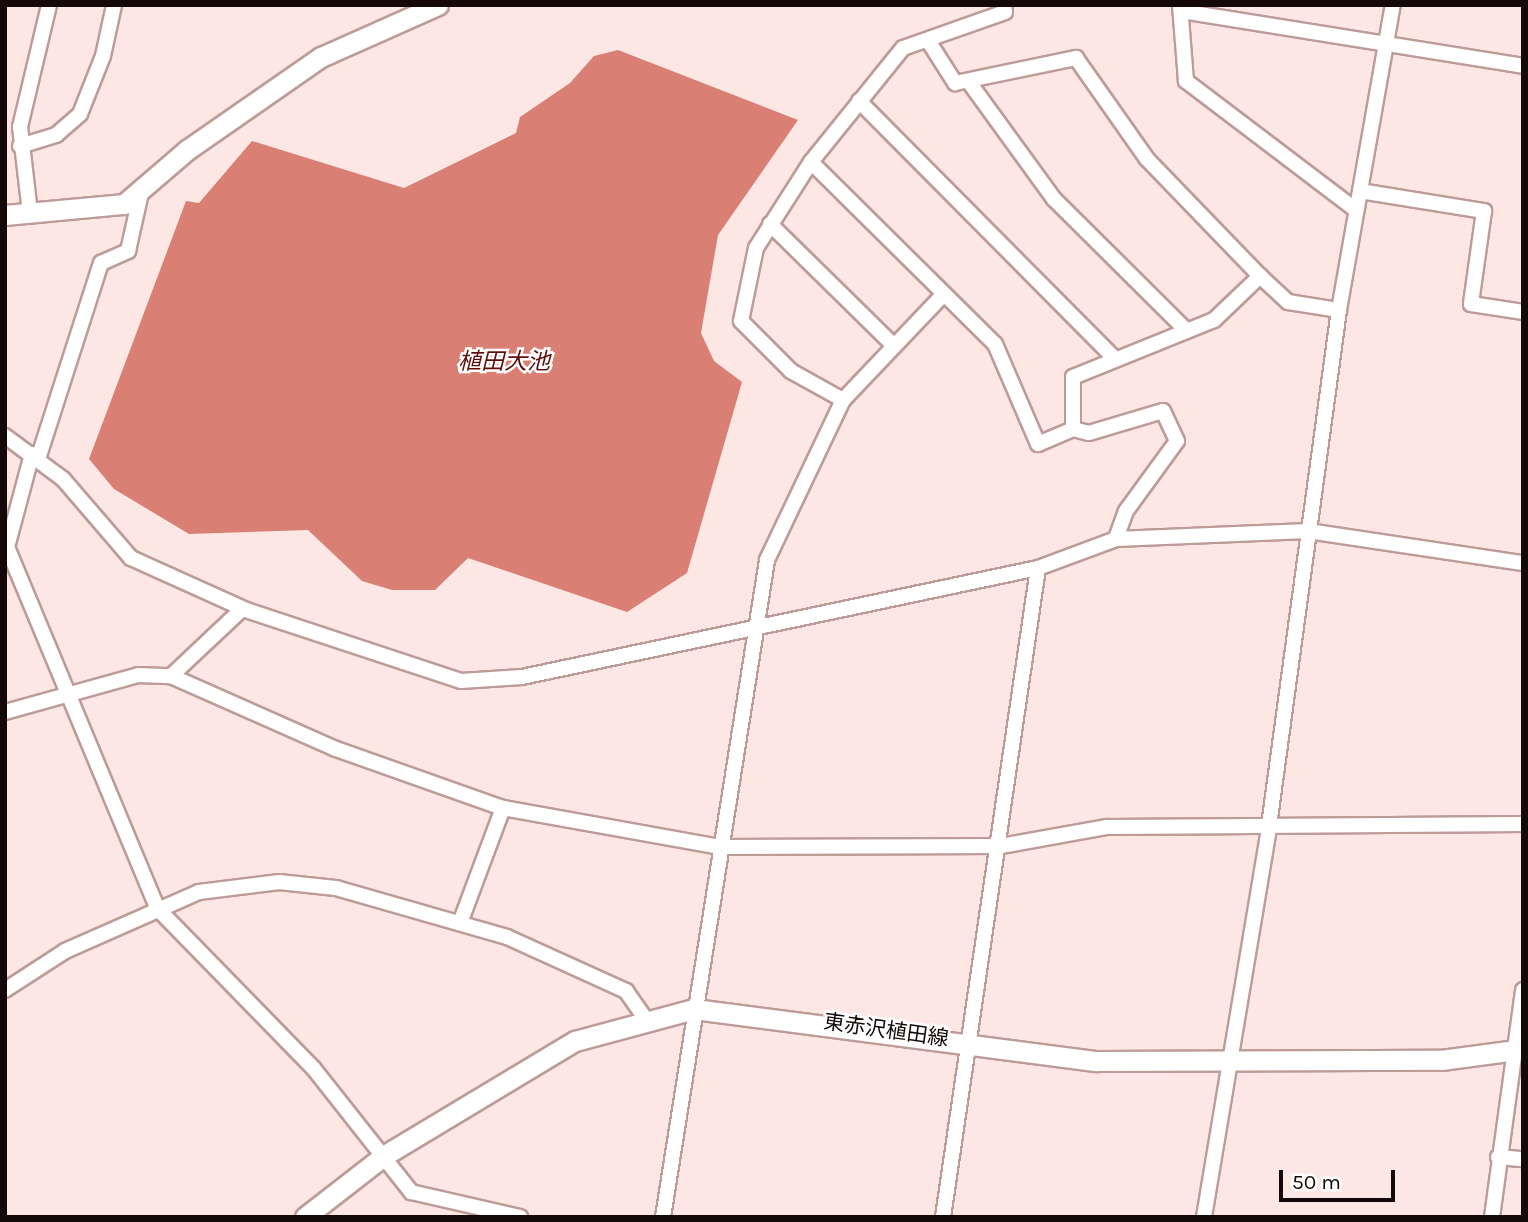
<!DOCTYPE html>
<html>
<head>
<meta charset="utf-8">
<style>
  body { margin:0 }
  #map { position:relative; width:1528px; height:1222px; overflow:hidden; background:#fce7e4; font-family:Karla,"Noto Sans JP",sans-serif }
  div>[style] { position:absolute }
  [style*='--x'] { left:calc(var(--x)*1px); top:calc(var(--y)*1px); width:calc(var(--w)*1px); rotate:calc(var(--a)*1deg) }
  .water>* { inset:0; background:#d97f73 }
  .roads { filter:drop-shadow(2px 0 #bd9c98) drop-shadow(-2px 0 #bd9c98) drop-shadow(0 2px #bd9c98) drop-shadow(0 -2px #bd9c98) }
  .street>* { height:14px; margin:-7px; padding:0 7px; transform-origin:7px; border-radius:7px; background:#fff }
  .secondary>* { height:19px; margin:-9.5px; padding:0 9.5px; transform-origin:9.5px; border-radius:9.5px; background:#fff }
  span { translate:-50% -50%; white-space:nowrap; text-align:center; line-height:1.15; -webkit-text-stroke:5px #fff; paint-order:stroke }
  .street-label { font-size:21px; color:#140908 }
  .water-label { font-size:23px; color:#600e0b; font-style:italic }
  .frame { position:absolute; inset:0; border:7px solid #140908; pointer-events:none }
  .scale { position:absolute; left:1279px; top:1170px; width:116px; height:32px; box-sizing:border-box; border:4px solid #140908; border-top:0; padding-left:9px; font-size:21px; line-height:24px; white-space:nowrap; color:#140908; -webkit-text-stroke:5px #fff; paint-order:stroke }
</style>
</head>
<body>
<div id="map">
  <div class="water">
    <div style="clip-path:polygon(618px 50px,798px 120px,718px 235px,701px 333px,714px 361px,742px 382px,687px 573px,627px 612px,468px 558px,435px 590px,392px 590px,362px 581px,308px 530px,189px 534px,114px 489px,89px 459px,186px 201px,199px 203px,252px 141px,404px 188px,516px 133px,520px 117px,570px 83px,594px 56px)"></div>
  </div>
  <div class="roads">
    <div class="street">
      <div style="--x:1180;--y:5;--w:76;--a:85.5"></div>
      <div style="--x:1186;--y:81;--w:213;--a:37.2"></div>
      <div style="--x:1181;--y:11;--w:346;--a:9.1"></div>
      <div style="--x:929;--y:42;--w:49;--a:57.6"></div>
      <div style="--x:955;--y:83;--w:124;--a:-11.7"></div>
      <div style="--x:1076;--y:58;--w:123;--a:54.9"></div>
      <div style="--x:1147;--y:159;--w:163;--a:46"></div>
      <div style="--x:1260;--y:276;--w:38;--a:43"></div>
      <div style="--x:1288;--y:302;--w:52;--a:8.9"></div>
      <div style="--x:969;--y:82;--w:145;--a:54"></div>
      <div style="--x:1054;--y:199;--w:187;--a:44.8"></div>
      <div style="--x:859;--y:101;--w:363;--a:45.2"></div>
      <div style="--x:20;--y:146;--w:38;--a:-17"></div>
      <div style="--x:56;--y:135;--w:32;--a:-41"></div>
      <div style="--x:80;--y:114;--w:62;--a:-68.4"></div>
      <div style="--x:103;--y:56;--w:52;--a:-77.8"></div>
      <div style="--x:811;--y:162;--w:259;--a:44.7"></div>
      <div style="--x:995;--y:344;--w:109;--a:66.7"></div>
      <div style="--x:1038;--y:444;--w:38;--a:-23"></div>
      <div style="--x:1073;--y:429;--w:16;--a:14"></div>
      <div style="--x:1089;--y:433;--w:77;--a:-16.6"></div>
      <div style="--x:1163;--y:411;--w:33;--a:65"></div>
      <div style="--x:1177;--y:441;--w:87;--a:126.1"></div>
      <div style="--x:1126;--y:511;--w:30;--a:110"></div>
      <div style="--x:1360;--y:191;--w:126;--a:9.2"></div>
      <div style="--x:1484;--y:211;--w:94;--a:98"></div>
      <div style="--x:1471;--y:304;--w:53;--a:8.7"></div>
      <div style="--x:30;--y:213;--w:87;--a:-96.6"></div>
      <div style="--x:20;--y:127;--w:125;--a:-76.6"></div>
      <div style="--x:770;--y:224;--w:173;--a:44.5"></div>
      <div style="--x:843;--y:400;--w:60;--a:-150.9"></div>
      <div style="--x:791;--y:371;--w:71;--a:-135"></div>
      <div style="--x:741;--y:321;--w:75;--a:-78.4"></div>
      <div style="--x:756;--y:248;--w:102;--a:-57.4"></div>
      <div style="--x:811;--y:162;--w:146;--a:-51.1"></div>
      <div style="--x:903;--y:48;--w:108;--a:-19.4"></div>
      <div style="--x:1005;--y:12;--w:7;--a:-98"></div>
      <div style="--x:1073;--y:429;--w:52;--a:-90"></div>
      <div style="--x:1073;--y:377;--w:152;--a:-22"></div>
      <div style="--x:1214;--y:320;--w:64;--a:-43.7"></div>
      <div style="--x:5;--y:436;--w:72;--a:36.6"></div>
      <div style="--x:63;--y:479;--w:104;--a:49.3"></div>
      <div style="--x:131;--y:558;--w:126;--a:24.3"></div>
      <div style="--x:246;--y:610;--w:226;--a:18.3"></div>
      <div style="--x:461;--y:681;--w:61;--a:-3.8"></div>
      <div style="--x:522;--y:677;--w:527;--a:-11.93"></div>
      <div style="--x:1038;--y:568;--w:83;--a:-20.4"></div>
      <div style="--x:1116;--y:539;--w:192;--a:-2.4"></div>
      <div style="--x:1308;--y:531;--w:217;--a:8.5"></div>
      <div style="--x:32;--y:454;--w:96;--a:105"></div>
      <div style="--x:7;--y:547;--w:392;--a:67.4"></div>
      <div style="--x:158;--y:909;--w:223;--a:45.7"></div>
      <div style="--x:314;--y:1069;--w:157;--a:51.7"></div>
      <div style="--x:411;--y:1192;--w:112;--a:12.9"></div>
      <div style="--x:38;--y:459;--w:206;--a:-72.2"></div>
      <div style="--x:101;--y:263;--w:30;--a:-24"></div>
      <div style="--x:128;--y:251;--w:59;--a:-77.4"></div>
      <div style="--x:171;--y:676;--w:98;--a:-43.3"></div>
      <div style="--x:5;--y:712;--w:138;--a:-15.5"></div>
      <div style="--x:138;--y:675;--w:33;--a:2"></div>
      <div style="--x:171;--y:676;--w:180;--a:23.9"></div>
      <div style="--x:336;--y:749;--w:177;--a:19.5"></div>
      <div style="--x:503;--y:808;--w:220;--a:10.2"></div>
      <div style="--x:720;--y:847;--w:281;--a:-0.2"></div>
      <div style="--x:1001;--y:846;--w:108;--a:-10.2"></div>
      <div style="--x:1107;--y:827;--w:416;--a:-0.4"></div>
      <div style="--x:460;--y:923;--w:123;--a:-69.5"></div>
      <div style="--x:5;--y:990;--w:72;--a:-33"></div>
      <div style="--x:65;--y:951;--w:146;--a:-23.8"></div>
      <div style="--x:199;--y:892;--w:81;--a:-7.1"></div>
      <div style="--x:279;--y:882;--w:57;--a:6"></div>
      <div style="--x:336;--y:888;--w:178;--a:16"></div>
      <div style="--x:507;--y:937;--w:131;--a:24.4"></div>
      <div style="--x:626;--y:991;--w:32;--a:55"></div>
      <div style="--x:1498;--y:1157;--w:25;--a:5"></div>
      <div style="--x:663;--y:1217;--w:665;--a:-81"></div>
      <div style="--x:767;--y:560;--w:177;--a:-64.6"></div>
      <div style="--x:843;--y:400;--w:146;--a:-46.4"></div>
      <div style="--x:943;--y:1217;--w:656;--a:-81.67"></div>
      <div style="--x:1204;--y:1217;--w:389;--a:-80.5"></div>
      <div style="--x:1268;--y:833;--w:528;--a:-82.27"></div>
      <div style="--x:1339;--y:310;--w:310;--a:-80"></div>
      <div style="--x:1492;--y:1217;--w:229;--a:-82.2"></div>
    </div>
    <div class="secondary">
      <div style="--x:5;--y:215;--w:120;--a:-5.3"></div>
      <div style="--x:124;--y:204;--w:83;--a:-40.6"></div>
      <div style="--x:187;--y:150;--w:163;--a:-34.8"></div>
      <div style="--x:321;--y:57;--w:128;--a:-24"></div>
      <div style="--x:305;--y:1217;--w:101;--a:-37.8"></div>
      <div style="--x:385;--y:1155;--w:222;--a:-31"></div>
      <div style="--x:575;--y:1041;--w:123;--a:-15.1"></div>
      <div style="--x:694;--y:1009;--w:406;--a:7.4"></div>
      <div style="--x:1097;--y:1061;--w:344;--a:-0.2"></div>
      <div style="--x:1441;--y:1060;--w:83;--a:-7.6"></div>
    </div>
  </div>
  <div class="street-label">
    <span style="left:886px;top:1030px;rotate:8deg">東赤沢植田線</span>
  </div>
  <div class="water-label">
    <span style="left:504px;top:362px">植田大池</span>
  </div>
  <div class="frame"></div>
  <div class="scale">50 m</div>
</div>
</body>
</html>
